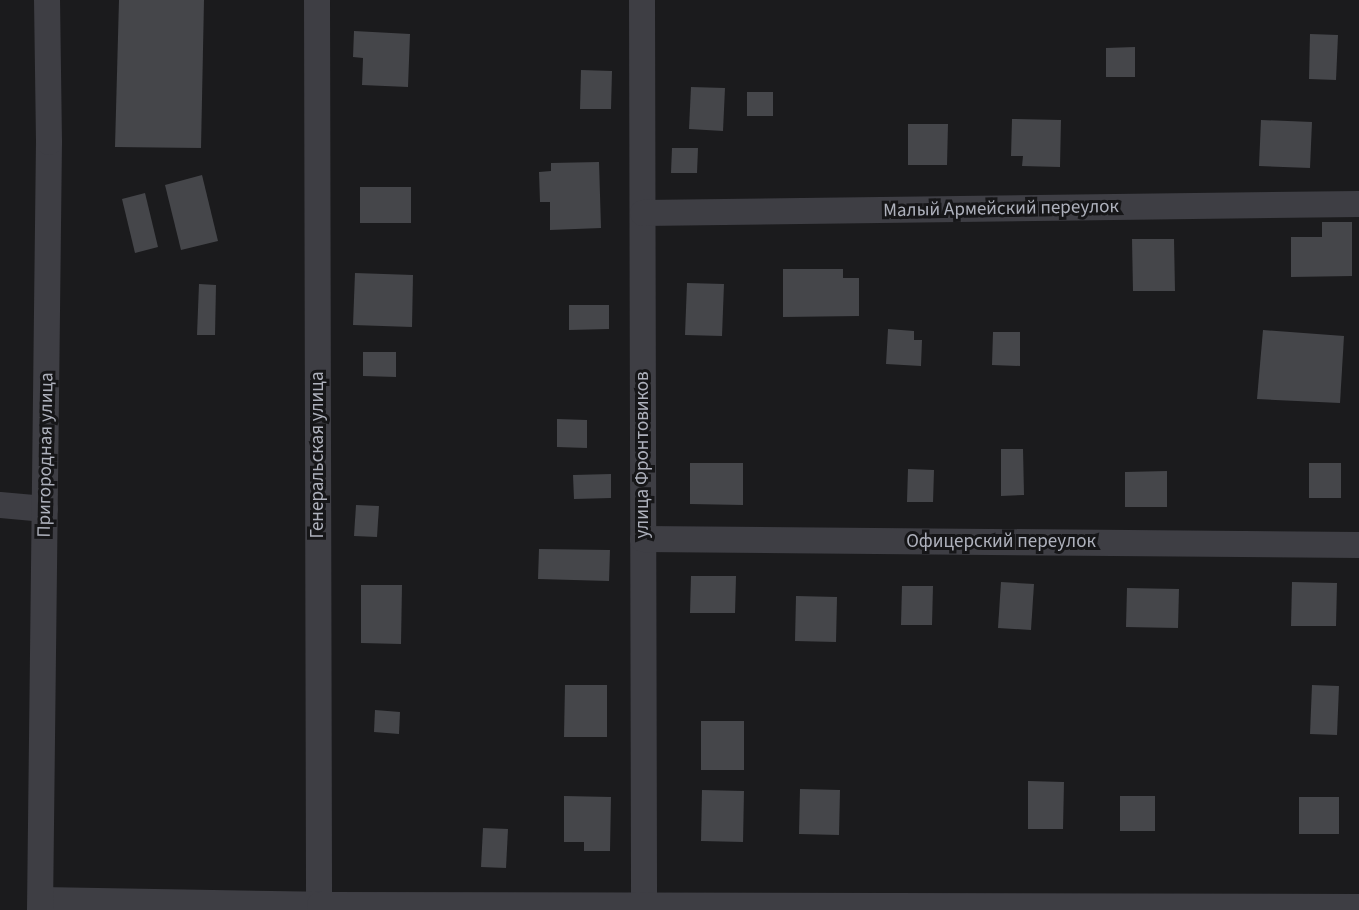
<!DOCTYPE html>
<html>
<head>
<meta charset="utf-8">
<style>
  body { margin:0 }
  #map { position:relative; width:1359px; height:910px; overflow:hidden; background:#1b1b1d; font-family:"Source Sans 3",sans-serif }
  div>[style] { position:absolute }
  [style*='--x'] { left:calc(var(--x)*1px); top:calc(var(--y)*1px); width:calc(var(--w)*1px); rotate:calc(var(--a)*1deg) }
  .building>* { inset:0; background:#45464a }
  .minor>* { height:26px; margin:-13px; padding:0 13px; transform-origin:13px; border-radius:13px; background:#3e3e44 }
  span { translate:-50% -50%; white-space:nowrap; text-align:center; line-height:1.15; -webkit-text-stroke:6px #161618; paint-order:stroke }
  .street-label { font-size:19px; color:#aeb1bc }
</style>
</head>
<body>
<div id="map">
  <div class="building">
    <div style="clip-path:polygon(119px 0,204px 0,201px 148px,115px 147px)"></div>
    <div style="clip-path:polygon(354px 31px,410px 34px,408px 87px,362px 85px,363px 58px,353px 57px)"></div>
    <div style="clip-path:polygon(1310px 34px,1338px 35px,1336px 80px,1309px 79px)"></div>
    <div style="clip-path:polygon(1135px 47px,1135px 77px,1106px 77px,1106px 48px)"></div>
    <div style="clip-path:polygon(581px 70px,612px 71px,611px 109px,580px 109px)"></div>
    <div style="clip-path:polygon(691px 87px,725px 88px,723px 131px,689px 129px)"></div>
    <div style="clip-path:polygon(747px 92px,773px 92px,773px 116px,747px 116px)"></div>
    <div style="clip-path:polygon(1012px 119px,1061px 120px,1060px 167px,1022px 166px,1023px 156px,1011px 156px)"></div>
    <div style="clip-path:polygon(1261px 120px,1312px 122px,1310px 168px,1259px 166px)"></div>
    <div style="clip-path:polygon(908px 124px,948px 124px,947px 165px,908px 165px)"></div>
    <div style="clip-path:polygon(672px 148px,698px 148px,697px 173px,671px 173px)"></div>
    <div style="clip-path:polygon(599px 162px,601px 228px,550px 230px,550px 202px,540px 202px,539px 172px,551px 171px,551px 163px)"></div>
    <div style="clip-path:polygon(202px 175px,218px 241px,181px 250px,165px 185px)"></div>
    <div style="clip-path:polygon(360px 187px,411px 187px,411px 223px,360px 223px)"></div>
    <div style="clip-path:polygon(145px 193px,158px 247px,135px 253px,122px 199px)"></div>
    <div style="clip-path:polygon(1322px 222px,1352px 222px,1352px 276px,1291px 277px,1291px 237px,1322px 237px)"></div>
    <div style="clip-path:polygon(1132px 239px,1174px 239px,1175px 291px,1133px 291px)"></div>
    <div style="clip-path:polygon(783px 269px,843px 269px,843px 278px,859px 278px,859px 316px,783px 317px)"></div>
    <div style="clip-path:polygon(355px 273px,413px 275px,412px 327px,353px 325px)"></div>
    <div style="clip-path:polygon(687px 283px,724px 284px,722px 336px,685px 335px)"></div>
    <div style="clip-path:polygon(199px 284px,216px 285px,215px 335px,197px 335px)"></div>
    <div style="clip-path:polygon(569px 305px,609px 305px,609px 329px,569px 330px)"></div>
    <div style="clip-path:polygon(888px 329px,914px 331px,914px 340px,922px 340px,921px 366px,886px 364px)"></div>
    <div style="clip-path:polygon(1263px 330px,1344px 336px,1340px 403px,1257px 399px)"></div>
    <div style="clip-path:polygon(993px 332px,1020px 332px,1020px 366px,992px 365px)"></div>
    <div style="clip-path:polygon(363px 352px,396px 352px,396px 377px,363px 376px)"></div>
    <div style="clip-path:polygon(557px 419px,587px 420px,587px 448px,557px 447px)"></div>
    <div style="clip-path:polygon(1001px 449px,1023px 449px,1024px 495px,1001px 496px)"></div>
    <div style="clip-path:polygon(690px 463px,743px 463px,743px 505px,690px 504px)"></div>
    <div style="clip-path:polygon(1309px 463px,1341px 463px,1341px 498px,1309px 498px)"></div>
    <div style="clip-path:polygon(908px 469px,934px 470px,933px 502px,907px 502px)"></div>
    <div style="clip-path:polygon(1167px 471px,1167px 507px,1125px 507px,1125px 472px)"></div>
    <div style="clip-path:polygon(611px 474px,611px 498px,574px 499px,573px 475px)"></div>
    <div style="clip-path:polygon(356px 505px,379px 506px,377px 537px,354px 536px)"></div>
    <div style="clip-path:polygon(539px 549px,610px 550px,609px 581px,538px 579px)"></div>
    <div style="clip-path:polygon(691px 576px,736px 576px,735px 613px,690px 613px)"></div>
    <div style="clip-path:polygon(1001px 582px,1034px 584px,1031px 630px,998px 628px)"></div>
    <div style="clip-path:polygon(1292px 582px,1337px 583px,1336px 626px,1291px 626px)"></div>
    <div style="clip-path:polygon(361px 585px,402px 585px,401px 644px,361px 643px)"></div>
    <div style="clip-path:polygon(902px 586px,933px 586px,932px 625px,901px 625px)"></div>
    <div style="clip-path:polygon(1127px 588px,1179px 589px,1178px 628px,1126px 627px)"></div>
    <div style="clip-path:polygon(796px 596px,837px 597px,836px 642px,795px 641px)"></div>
    <div style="clip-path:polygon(565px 685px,607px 685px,607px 737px,564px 737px)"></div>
    <div style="clip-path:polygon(1312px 685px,1339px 686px,1337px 735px,1310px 734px)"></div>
    <div style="clip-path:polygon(375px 710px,400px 712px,399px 734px,374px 732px)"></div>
    <div style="clip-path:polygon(701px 721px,744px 721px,744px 770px,701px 770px)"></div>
    <div style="clip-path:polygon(1028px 781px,1064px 782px,1063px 829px,1028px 829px)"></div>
    <div style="clip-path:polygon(800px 789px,840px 790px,839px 835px,799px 834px)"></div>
    <div style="clip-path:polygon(702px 790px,744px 791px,743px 842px,701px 841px)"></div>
    <div style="clip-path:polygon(564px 796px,611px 797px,610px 851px,584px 851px,584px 842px,564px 842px)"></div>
    <div style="clip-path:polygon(1120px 796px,1155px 796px,1155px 831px,1120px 831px)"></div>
    <div style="clip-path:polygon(1299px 797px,1339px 797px,1339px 834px,1299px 834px)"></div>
    <div style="clip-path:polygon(483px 828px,508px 829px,506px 868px,481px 867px)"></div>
  </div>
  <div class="minor">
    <div style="--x:317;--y:0;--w:910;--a:89.87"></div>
    <div style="--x:642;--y:0;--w:910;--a:89.87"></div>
    <div style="--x:643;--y:213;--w:716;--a:-0.72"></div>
    <div style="--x:0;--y:505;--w:45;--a:5.1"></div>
    <div style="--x:643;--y:539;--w:716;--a:0.48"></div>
    <div style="--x:41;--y:900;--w:279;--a:1"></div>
    <div style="--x:320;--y:905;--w:1039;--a:0.11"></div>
    <div style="--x:40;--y:910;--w:768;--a:-89.33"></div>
    <div style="--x:49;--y:142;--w:142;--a:-90.8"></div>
  </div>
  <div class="street-label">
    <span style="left:1001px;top:209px;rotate:-1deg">Малый Армейский переулок</span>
    <span style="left:46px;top:455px;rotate:-89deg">Пригородная улица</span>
    <span style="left:318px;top:455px;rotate:-90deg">Генеральская улица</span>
    <span style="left:643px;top:455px;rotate:-90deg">улица Фронтовиков</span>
    <span style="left:1001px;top:542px">Офицерский переулок</span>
  </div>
</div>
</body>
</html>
